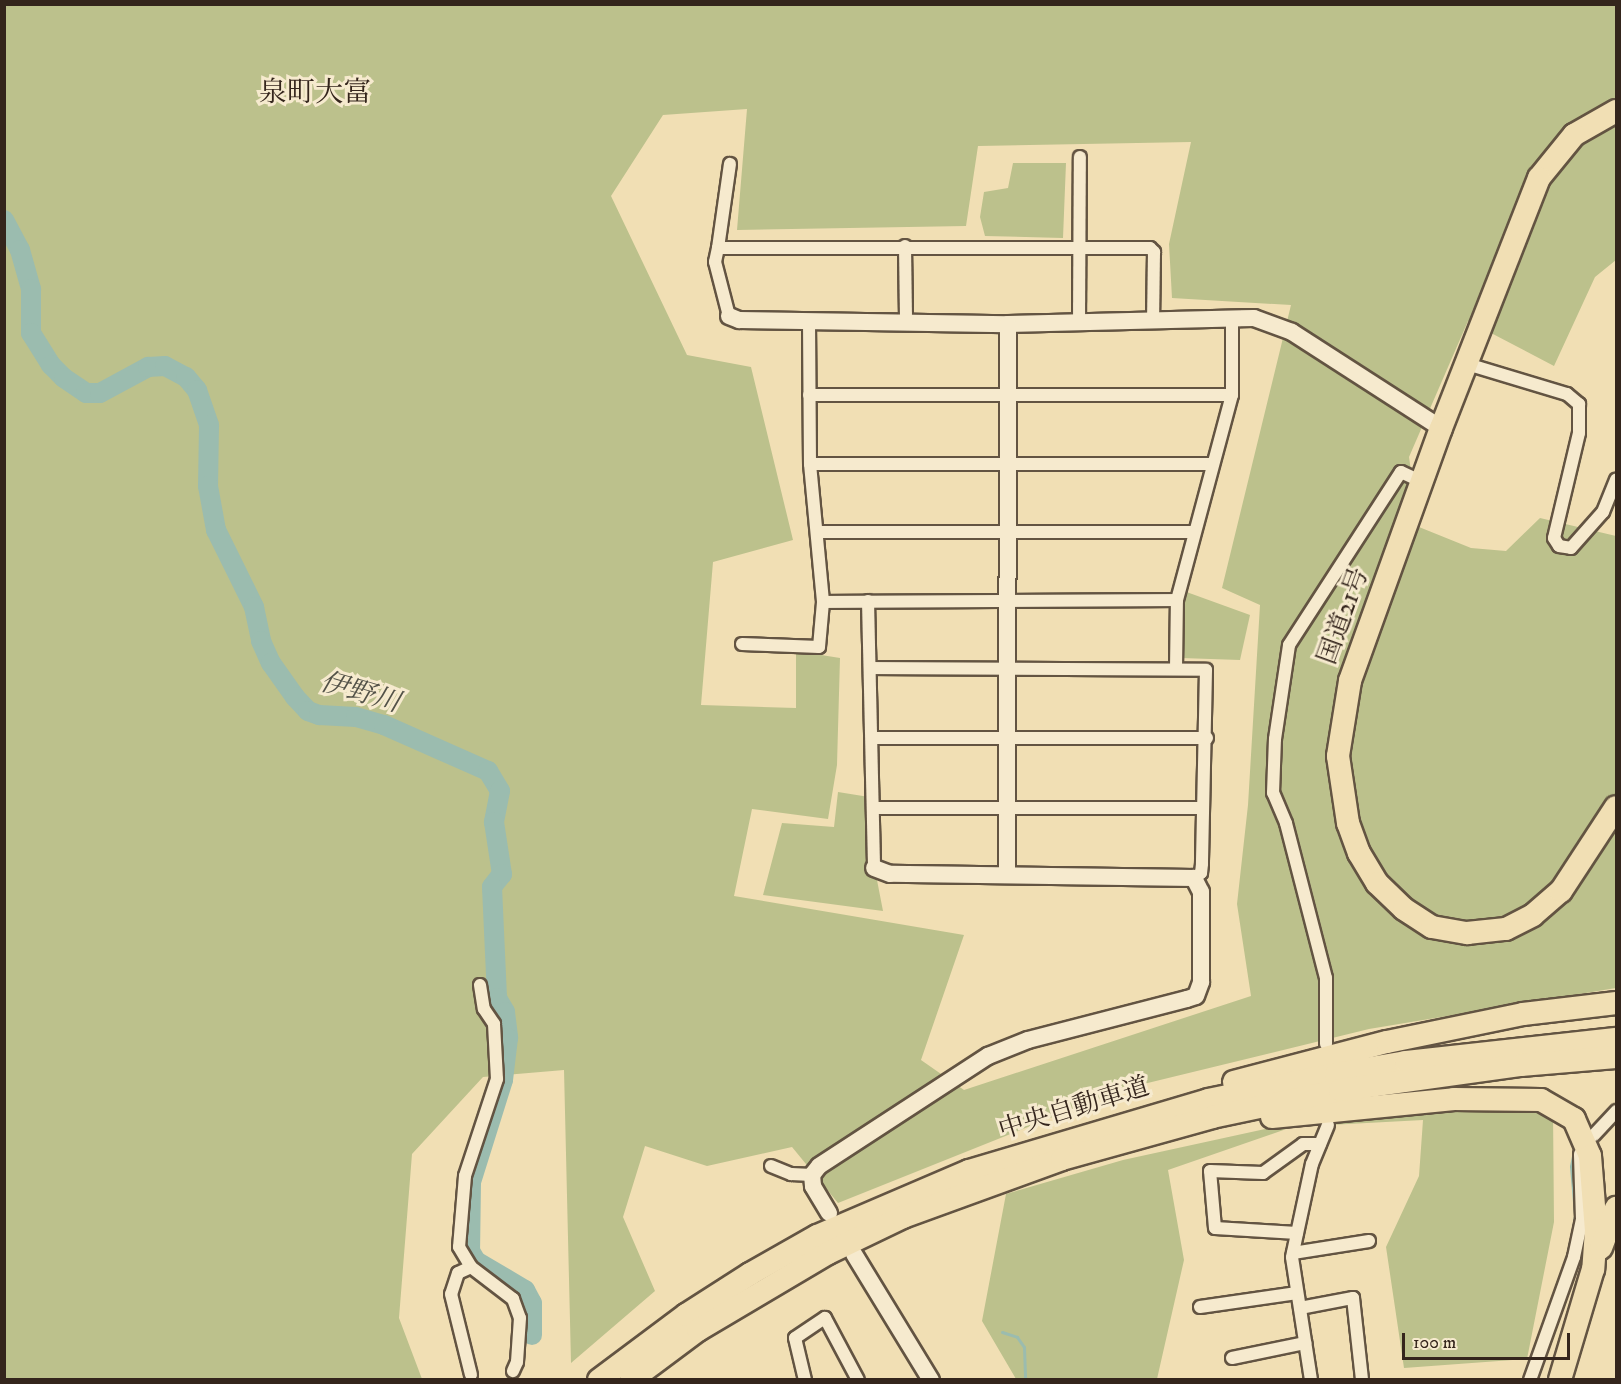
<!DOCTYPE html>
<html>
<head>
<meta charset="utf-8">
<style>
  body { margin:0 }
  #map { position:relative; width:1621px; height:1384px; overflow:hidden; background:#f1dfb4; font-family:"IM FELL DW Pica","Noto Serif JP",serif }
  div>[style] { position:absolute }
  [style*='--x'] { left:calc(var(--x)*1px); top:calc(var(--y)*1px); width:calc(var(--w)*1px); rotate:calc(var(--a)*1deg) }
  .green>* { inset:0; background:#bcc18c }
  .stream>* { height:3px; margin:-1.5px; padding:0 1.5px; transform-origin:1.5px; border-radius:1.5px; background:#9bbcaf }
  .river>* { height:20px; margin:-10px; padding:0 10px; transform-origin:10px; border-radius:10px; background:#9bbcaf }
  .roads { filter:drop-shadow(2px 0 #635442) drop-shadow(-2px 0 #635442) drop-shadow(0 2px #635442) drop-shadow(0 -2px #635442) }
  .street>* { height:12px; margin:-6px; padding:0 6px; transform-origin:6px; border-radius:6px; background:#f6eace }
  .secondary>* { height:16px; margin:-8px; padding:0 8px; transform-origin:8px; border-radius:8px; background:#f6eace }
  .highway>* { height:22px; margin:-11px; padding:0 11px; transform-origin:11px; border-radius:11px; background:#f1dfb4 }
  span { translate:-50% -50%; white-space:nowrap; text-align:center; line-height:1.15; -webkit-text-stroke:6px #f6eace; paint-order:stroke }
  .street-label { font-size:26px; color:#34251c }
  .water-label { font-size:27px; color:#535248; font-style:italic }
  .quarter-label { font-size:28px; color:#34251c }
  .frame { position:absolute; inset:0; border:6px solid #34251c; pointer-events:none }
  .scale { position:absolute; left:1402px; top:1333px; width:168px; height:27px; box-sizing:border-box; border:3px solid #34251c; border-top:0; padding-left:8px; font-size:18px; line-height:21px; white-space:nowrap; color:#34251c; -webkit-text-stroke:4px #f6eace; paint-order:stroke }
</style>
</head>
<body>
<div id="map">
  <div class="green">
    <div style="clip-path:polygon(evenodd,5px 5px,1616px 5px,1616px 260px,1595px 277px,1554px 366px,1468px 321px,1409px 457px,1419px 527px,1471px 548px,1506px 551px,1540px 518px,1616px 536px,1616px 988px,1369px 1029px,1123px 1089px,838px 1203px,792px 1147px,707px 1166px,645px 1146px,623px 1217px,655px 1291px,571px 1363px,564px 1070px,483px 1077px,412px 1154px,399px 1318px,422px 1379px,5px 1380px,5px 5px,747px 109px,737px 230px,966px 226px,978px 146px,1191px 142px,1169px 244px,1172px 298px,1291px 305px,1222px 588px,1260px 605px,1248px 805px,1237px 904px,1251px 996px,964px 1090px,921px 1060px,964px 935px,734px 896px,752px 809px,828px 819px,837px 765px,840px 658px,796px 651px,796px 708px,701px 705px,713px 562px,793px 540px,751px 367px,687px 355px,611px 196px,663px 115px,747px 109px)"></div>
    <div style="clip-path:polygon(1013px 163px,1066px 163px,1063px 238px,985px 236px,980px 217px,984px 192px,1008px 188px)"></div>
    <div style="clip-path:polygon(1181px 590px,1250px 615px,1240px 660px,1181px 658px)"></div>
    <div style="clip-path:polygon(838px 792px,869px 797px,869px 873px,877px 880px,883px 911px,763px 895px,782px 823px,834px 827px)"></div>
    <div style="clip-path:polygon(1422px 1110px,1553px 1112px,1554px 1222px,1527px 1359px,1404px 1368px,1386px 1247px,1419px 1176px,1423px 1120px,1292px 1127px,1168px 1170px,1184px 1260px,1157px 1379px,1016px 1379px,982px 1321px,1006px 1194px,1123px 1160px,1288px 1124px)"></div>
  </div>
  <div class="stream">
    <div style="--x:1592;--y:1128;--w:8;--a:-45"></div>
    <div style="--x:1570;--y:1247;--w:33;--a:-81"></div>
    <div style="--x:1575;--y:1214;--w:48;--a:-94.8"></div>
    <div style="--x:1571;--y:1166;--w:15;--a:-79"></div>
    <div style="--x:1002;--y:1332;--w:16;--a:18"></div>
    <div style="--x:1017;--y:1337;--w:12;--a:55"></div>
    <div style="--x:1024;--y:1347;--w:33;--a:88"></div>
    <div style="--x:1523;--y:1380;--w:9;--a:-63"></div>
  </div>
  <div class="river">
    <div style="--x:4;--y:220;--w:34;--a:62"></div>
    <div style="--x:20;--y:250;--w:41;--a:74.2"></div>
    <div style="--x:31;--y:289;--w:44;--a:90"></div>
    <div style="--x:31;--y:333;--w:38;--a:58"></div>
    <div style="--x:51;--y:365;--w:18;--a:45"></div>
    <div style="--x:64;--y:378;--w:27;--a:34"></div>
    <div style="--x:86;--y:393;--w:14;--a:0"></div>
    <div style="--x:100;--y:393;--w:55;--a:-28.4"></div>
    <div style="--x:148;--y:367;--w:17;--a:-3"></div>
    <div style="--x:165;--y:366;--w:24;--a:28"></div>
    <div style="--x:186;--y:377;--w:17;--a:50"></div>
    <div style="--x:197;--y:390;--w:37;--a:71"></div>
    <div style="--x:209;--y:425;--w:61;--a:90.9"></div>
    <div style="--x:208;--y:486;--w:45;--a:79.7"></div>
    <div style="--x:216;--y:530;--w:86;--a:63.7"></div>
    <div style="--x:254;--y:607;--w:35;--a:78"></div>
    <div style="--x:261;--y:641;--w:24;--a:66"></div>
    <div style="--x:271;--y:663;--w:42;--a:54.8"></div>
    <div style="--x:295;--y:697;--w:19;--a:47"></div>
    <div style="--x:308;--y:711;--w:12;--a:20"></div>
    <div style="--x:319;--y:715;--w:37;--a:3"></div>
    <div style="--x:356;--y:717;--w:29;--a:16"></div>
    <div style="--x:384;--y:725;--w:114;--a:23.9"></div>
    <div style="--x:488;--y:771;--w:23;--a:59"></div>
    <div style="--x:500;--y:791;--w:32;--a:101"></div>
    <div style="--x:494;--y:822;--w:53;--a:81.3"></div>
    <div style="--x:502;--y:874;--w:16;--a:128"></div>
    <div style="--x:492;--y:887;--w:111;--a:87.4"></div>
    <div style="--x:497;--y:998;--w:16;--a:60"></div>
    <div style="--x:505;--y:1012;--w:26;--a:83"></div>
    <div style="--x:508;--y:1038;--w:42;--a:96.8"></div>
    <div style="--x:503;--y:1080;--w:107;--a:107.4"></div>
    <div style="--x:471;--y:1182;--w:69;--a:90.8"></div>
    <div style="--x:470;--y:1251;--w:12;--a:59"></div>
    <div style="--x:476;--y:1261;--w:57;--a:30.6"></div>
    <div style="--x:525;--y:1290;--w:15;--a:62"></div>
    <div style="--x:532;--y:1303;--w:32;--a:90"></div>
  </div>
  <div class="roads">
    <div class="street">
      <div style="--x:905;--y:246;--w:75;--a:89.2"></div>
      <div style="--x:718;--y:248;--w:85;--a:-81.9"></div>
      <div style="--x:729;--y:316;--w:56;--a:-104.5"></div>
      <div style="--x:715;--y:262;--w:14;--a:-78"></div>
      <div style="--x:718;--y:248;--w:432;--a:0"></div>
      <div style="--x:1150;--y:248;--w:6;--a:45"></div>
      <div style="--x:1154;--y:252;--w:69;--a:90.8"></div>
      <div style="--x:809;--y:321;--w:143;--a:89.6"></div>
      <div style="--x:810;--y:464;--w:139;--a:84.6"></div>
      <div style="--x:823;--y:602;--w:354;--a:-0.3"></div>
      <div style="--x:1079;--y:321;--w:164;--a:-89.7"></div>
      <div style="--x:1467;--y:364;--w:104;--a:16.7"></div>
      <div style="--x:1567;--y:394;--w:16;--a:40"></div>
      <div style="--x:1579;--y:404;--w:29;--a:90"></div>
      <div style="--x:1579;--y:433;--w:108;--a:103.4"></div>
      <div style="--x:1554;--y:538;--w:9;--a:58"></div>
      <div style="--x:1559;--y:546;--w:12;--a:9"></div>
      <div style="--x:1571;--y:548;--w:48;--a:-48.4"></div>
      <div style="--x:1603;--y:512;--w:35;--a:-68"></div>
      <div style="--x:809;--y:395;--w:423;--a:0"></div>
      <div style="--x:810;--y:464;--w:403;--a:0"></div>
      <div style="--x:817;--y:532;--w:377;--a:0"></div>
      <div style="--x:868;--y:601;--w:267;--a:88.7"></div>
      <div style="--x:742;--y:644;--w:77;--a:2.2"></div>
      <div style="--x:819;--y:647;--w:45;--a:-84.9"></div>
      <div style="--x:872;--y:668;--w:334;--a:0.3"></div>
      <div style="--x:1206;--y:670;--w:194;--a:91.2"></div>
      <div style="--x:1202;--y:864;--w:9;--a:96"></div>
      <div style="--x:1201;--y:873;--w:9;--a:144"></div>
      <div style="--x:1176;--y:668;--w:68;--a:-89.2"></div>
      <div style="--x:1177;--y:600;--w:212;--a:-75"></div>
      <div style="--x:1232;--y:395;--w:75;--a:-90"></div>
      <div style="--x:872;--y:738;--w:335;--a:0"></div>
      <div style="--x:874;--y:808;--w:329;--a:0"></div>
      <div style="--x:480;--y:985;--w:24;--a:81"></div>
      <div style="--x:484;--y:1009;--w:18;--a:56"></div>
      <div style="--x:494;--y:1024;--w:55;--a:86.9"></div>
      <div style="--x:497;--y:1079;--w:102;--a:108.3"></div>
      <div style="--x:465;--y:1176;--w:71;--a:94.8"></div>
      <div style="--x:459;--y:1247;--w:23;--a:59"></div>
      <div style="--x:471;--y:1267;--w:53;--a:37.3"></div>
      <div style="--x:513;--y:1299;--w:20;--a:70"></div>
      <div style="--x:520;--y:1318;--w:44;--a:93.9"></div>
      <div style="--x:517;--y:1362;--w:10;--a:114"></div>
      <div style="--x:1326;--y:1044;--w:66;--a:-90"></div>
      <div style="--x:1326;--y:978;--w:160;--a:-104.5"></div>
      <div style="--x:1286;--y:823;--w:33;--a:-113"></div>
      <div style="--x:1273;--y:793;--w:54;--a:-87.9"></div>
      <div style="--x:1275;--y:739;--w:95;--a:-81.5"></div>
      <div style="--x:1289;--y:645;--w:206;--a:-57.1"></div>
      <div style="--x:1401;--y:472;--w:23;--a:25"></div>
      <div style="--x:1594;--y:1135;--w:33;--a:-47"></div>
      <div style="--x:771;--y:1166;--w:22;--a:22"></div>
      <div style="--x:791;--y:1174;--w:21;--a:3"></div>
      <div style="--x:1297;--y:1233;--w:82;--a:-176.5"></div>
      <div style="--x:1215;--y:1228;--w:57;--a:-95"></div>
      <div style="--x:1210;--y:1171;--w:53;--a:2.2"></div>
      <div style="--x:1263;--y:1173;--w:49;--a:-35.9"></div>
      <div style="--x:1303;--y:1144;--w:17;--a:0"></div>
      <div style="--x:1293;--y:1253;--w:77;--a:-9"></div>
      <div style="--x:471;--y:1267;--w:14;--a:155"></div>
      <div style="--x:458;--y:1273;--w:22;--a:108"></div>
      <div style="--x:451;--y:1294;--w:83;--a:76.1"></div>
      <div style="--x:1200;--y:1307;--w:98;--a:-8.2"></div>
      <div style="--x:1300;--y:1308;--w:54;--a:-10.7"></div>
      <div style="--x:1353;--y:1298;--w:82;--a:83.7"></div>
      <div style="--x:1232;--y:1358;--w:75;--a:-11.6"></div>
      <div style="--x:805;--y:1380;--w:43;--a:-103.4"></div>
      <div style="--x:795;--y:1338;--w:36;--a:-34"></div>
      <div style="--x:825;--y:1318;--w:70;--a:62"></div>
      <div style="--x:1311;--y:1380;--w:124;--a:-98.8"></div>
      <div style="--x:1292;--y:1257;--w:95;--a:-77.9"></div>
      <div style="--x:1312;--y:1164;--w:42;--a:-67.7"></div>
      <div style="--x:1530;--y:1380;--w:131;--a:-70.3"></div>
      <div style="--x:1574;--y:1257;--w:39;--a:-78"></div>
      <div style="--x:1582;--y:1219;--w:65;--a:-91.8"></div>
    </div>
    <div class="secondary">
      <div style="--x:729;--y:316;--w:11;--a:22"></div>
      <div style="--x:739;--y:320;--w:269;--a:0.9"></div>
      <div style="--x:1008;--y:324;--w:246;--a:-1.4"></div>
      <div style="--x:1254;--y:318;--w:40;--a:20.2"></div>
      <div style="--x:1292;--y:332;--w:177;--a:32.8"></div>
      <div style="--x:1007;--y:874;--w:550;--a:-89.9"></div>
      <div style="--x:829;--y:1213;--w:31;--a:-121"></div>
      <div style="--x:813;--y:1186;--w:11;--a:-95"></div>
      <div style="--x:812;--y:1175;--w:11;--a:-52"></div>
      <div style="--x:819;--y:1166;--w:202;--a:-33.1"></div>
      <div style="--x:988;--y:1056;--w:43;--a:-21.8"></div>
      <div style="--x:1028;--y:1040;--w:164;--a:-14.5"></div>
      <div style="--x:1187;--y:999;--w:9;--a:-18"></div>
      <div style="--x:1196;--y:996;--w:15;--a:-70"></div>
      <div style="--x:1201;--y:982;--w:90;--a:-90"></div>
      <div style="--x:1201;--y:892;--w:16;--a:-117"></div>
      <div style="--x:1194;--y:878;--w:304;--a:-179.2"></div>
      <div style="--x:890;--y:874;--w:17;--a:-159"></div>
      <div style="--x:854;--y:1254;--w:148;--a:58.6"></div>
    </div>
    <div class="highway">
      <div style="--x:1616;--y:111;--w:48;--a:150.3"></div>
      <div style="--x:1574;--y:135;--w:55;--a:129.1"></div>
      <div style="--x:1539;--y:178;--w:269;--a:111.4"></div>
      <div style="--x:1441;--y:428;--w:269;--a:109.8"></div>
      <div style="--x:1350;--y:681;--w:76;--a:99.1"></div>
      <div style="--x:1338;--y:756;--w:68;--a:81.5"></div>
      <div style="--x:1348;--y:823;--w:32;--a:70"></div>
      <div style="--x:1359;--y:853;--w:35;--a:59"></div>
      <div style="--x:1377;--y:883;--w:37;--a:44"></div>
      <div style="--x:1404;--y:909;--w:33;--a:33"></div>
      <div style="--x:1432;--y:927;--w:36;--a:10"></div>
      <div style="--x:1467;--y:933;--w:39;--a:-6"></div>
      <div style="--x:1506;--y:929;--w:30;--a:-27"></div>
      <div style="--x:1533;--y:915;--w:37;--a:-41"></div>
      <div style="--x:1561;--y:891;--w:100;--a:-56.8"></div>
      <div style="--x:1234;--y:1082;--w:158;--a:-14.7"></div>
      <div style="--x:1387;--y:1042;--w:139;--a:-11.6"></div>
      <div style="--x:1523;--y:1014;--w:94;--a:-6.7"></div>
      <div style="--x:1272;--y:1117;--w:183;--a:-5.6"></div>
      <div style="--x:1454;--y:1099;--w:87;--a:0.7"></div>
      <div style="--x:1541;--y:1100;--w:38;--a:30"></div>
      <div style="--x:1574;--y:1119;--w:40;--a:66.6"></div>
      <div style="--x:1590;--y:1156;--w:74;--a:85.4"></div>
      <div style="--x:1596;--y:1230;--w:39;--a:94"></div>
      <div style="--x:1593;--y:1269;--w:116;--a:106.6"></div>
      <div style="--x:1601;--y:1248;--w:43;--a:-69.4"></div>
      <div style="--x:599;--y:1380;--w:109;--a:-36.8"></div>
      <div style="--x:686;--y:1315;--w:76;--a:-32.6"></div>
      <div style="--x:750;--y:1274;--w:77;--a:-29.6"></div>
      <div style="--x:817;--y:1236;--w:165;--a:-23.2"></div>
      <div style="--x:969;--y:1171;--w:249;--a:-16.5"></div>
      <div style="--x:1208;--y:1100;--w:131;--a:-11.5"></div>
      <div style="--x:1336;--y:1074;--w:71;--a:-9.7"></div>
      <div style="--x:1406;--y:1062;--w:211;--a:-6.3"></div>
      <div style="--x:631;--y:1380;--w:84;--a:-36.7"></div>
      <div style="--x:698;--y:1330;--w:151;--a:-30.6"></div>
      <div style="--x:828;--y:1253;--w:83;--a:-25.6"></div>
      <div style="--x:903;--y:1217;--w:169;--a:-20"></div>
      <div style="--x:1062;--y:1159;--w:156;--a:-15.6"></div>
      <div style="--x:1212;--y:1117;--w:131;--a:-11.9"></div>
      <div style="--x:1340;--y:1090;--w:183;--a:-7.9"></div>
      <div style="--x:1521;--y:1065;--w:95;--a:-4.8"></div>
    </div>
  </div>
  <div class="street-label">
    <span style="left:1344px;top:616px;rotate:-70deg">国道21号</span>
    <span style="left:1074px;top:1109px;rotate:-17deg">中央自動車道</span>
  </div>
  <div class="water-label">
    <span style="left:360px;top:693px;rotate:16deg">伊野川</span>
  </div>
  <div class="quarter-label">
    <span style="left:315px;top:93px">泉町大富</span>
  </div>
  <div class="frame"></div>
  <div class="scale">100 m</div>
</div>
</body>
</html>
